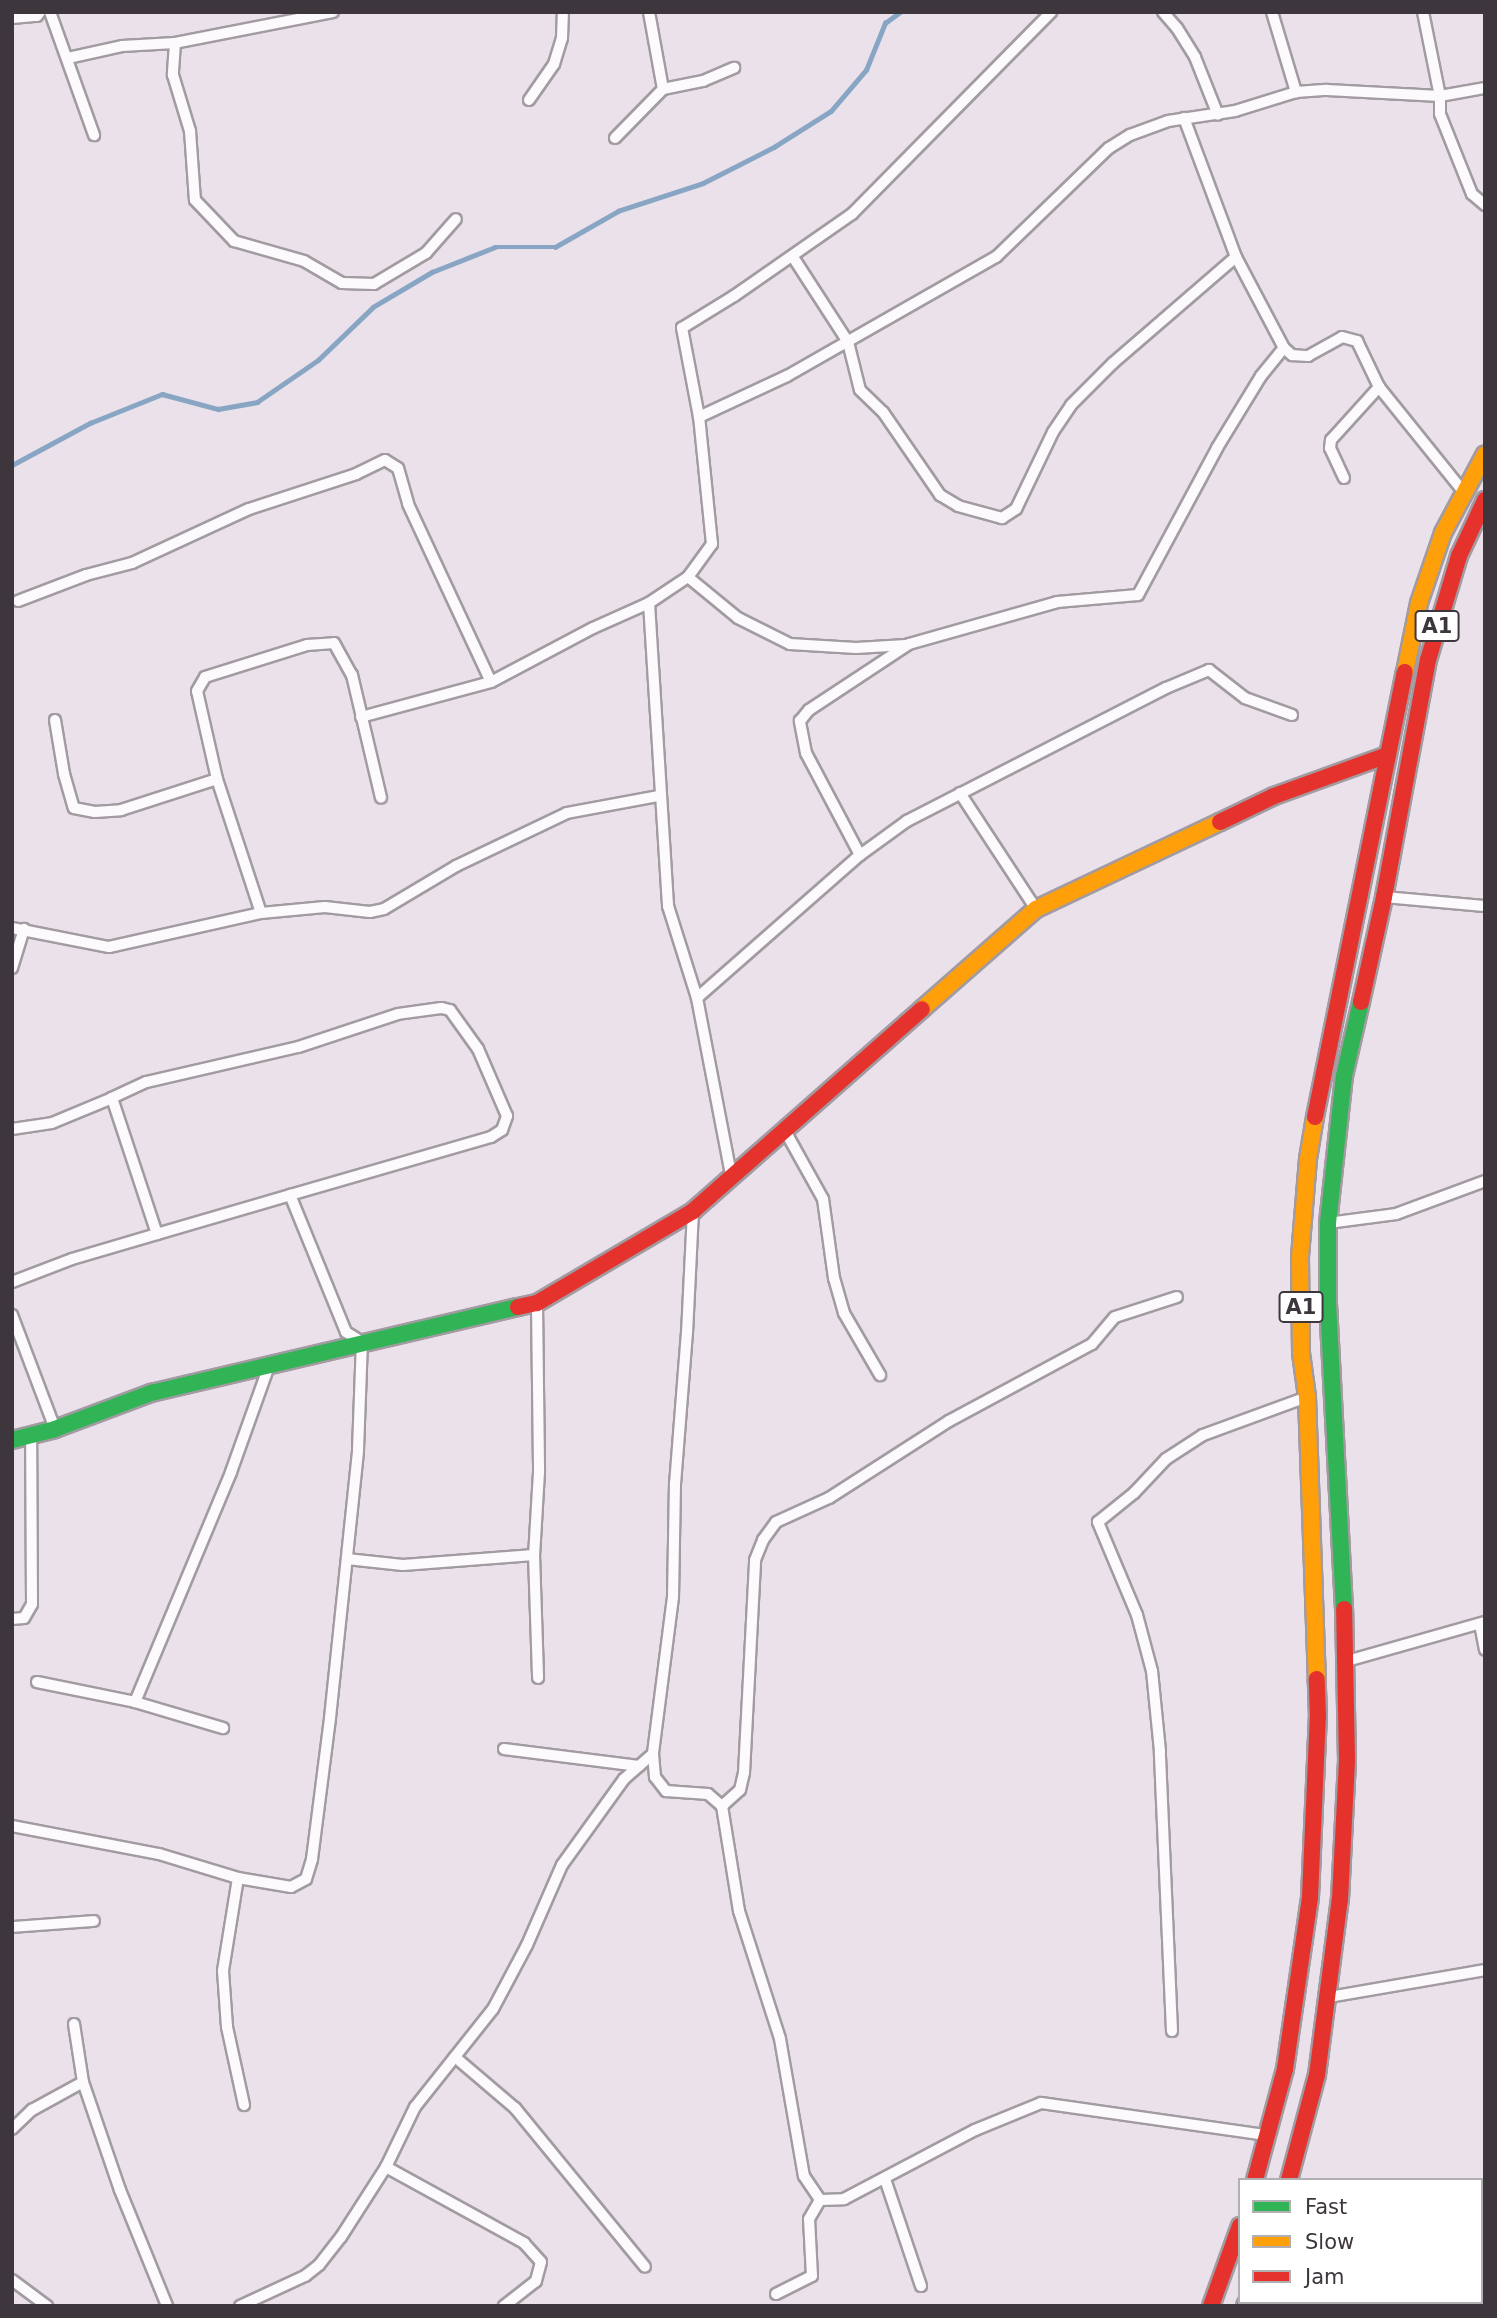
<!DOCTYPE html>
<html>
<head>
<meta charset="utf-8">
<style>
  body { margin:0 }
  #map { position:relative; width:1497px; height:2318px; overflow:hidden; background:#ebe1ea; font-family:"DejaVu Sans",sans-serif }
  div>[style] { position:absolute }
  [style*='--x'] { left:calc(var(--x)*1px); top:calc(var(--y)*1px); width:calc(var(--w)*1px); rotate:calc(var(--a)*1deg) }
  .stream>* { height:4.5px; margin:-2.25px; padding:0 2.25px; transform-origin:2.25px; border-radius:2.25px; background:#88a6c4 }
  .roads { filter:drop-shadow(2px 0 #a29ba1) drop-shadow(-2px 0 #a29ba1) drop-shadow(0 2px #a29ba1) drop-shadow(0 -2px #a29ba1) }
  .street>* { height:10px; margin:-5px; padding:0 5px; transform-origin:5px; border-radius:5px; background:#fcfafc }
  .fast>* { height:16px; margin:-8px; padding:0 8px; transform-origin:8px; border-radius:8px; background:#30b455 }
  .slow>* { height:16px; margin:-8px; padding:0 8px; transform-origin:8px; border-radius:8px; background:#ff9f0a }
  .jam>* { height:16px; margin:-8px; padding:0 8px; transform-origin:8px; border-radius:8px; background:#e5322d }
  span { translate:-50% -50%; white-space:nowrap; text-align:center; line-height:1.15; -webkit-text-stroke:5px #fff; paint-order:stroke }
  .shield-label span { padding:2px 5px; background:#fff; border:2px solid; border-radius:5px; -webkit-text-stroke-width:0 }
  .shield-label { font-size:21px; color:#3d363d; font-weight:700 }
  .frame { position:absolute; inset:0; border:14px solid #3d363d; pointer-events:none }
  .legend { position:absolute; left:1238px; top:2178px; width:245px; height:126px; box-sizing:border-box; background:#fff; border:2px solid #b1afb1; margin:0; padding:9px 12px; list-style:none; font-size:21px; color:#3d363d }
  .legend li { display:flex; align-items:center; gap:14px; height:35px }
  .legend b { width:35px; border:2px solid #b1afb1 }
</style>
</head>
<body>
<div id="map">
  <div class="stream">
    <div style="--x:12;--y:465;--w:89;--a:-28.3"></div>
    <div style="--x:90;--y:423;--w:78;--a:-21.9"></div>
    <div style="--x:162;--y:394;--w:58;--a:15"></div>
    <div style="--x:218;--y:409;--w:40;--a:-10"></div>
    <div style="--x:257;--y:402;--w:74;--a:-34.5"></div>
    <div style="--x:318;--y:360;--w:76;--a:-43.9"></div>
    <div style="--x:373;--y:307;--w:69;--a:-30.7"></div>
    <div style="--x:432;--y:272;--w:68;--a:-21.6"></div>
    <div style="--x:495;--y:247;--w:60;--a:0"></div>
    <div style="--x:555;--y:247;--w:73;--a:-29.7"></div>
    <div style="--x:618;--y:211;--w:89;--a:-18.2"></div>
    <div style="--x:703;--y:183;--w:80;--a:-26.9"></div>
    <div style="--x:774;--y:147;--w:67;--a:-32.3"></div>
    <div style="--x:831;--y:111;--w:54;--a:-49.5"></div>
    <div style="--x:866;--y:70;--w:51;--a:-68"></div>
    <div style="--x:885;--y:23;--w:19;--a:-36"></div>
  </div>
  <div class="roads">
    <div class="street">
      <div style="--x:50;--y:12;--w:131;--a:70.3"></div>
      <div style="--x:649;--y:12;--w:78;--a:79.7"></div>
      <div style="--x:1163;--y:12;--w:21;--a:49"></div>
      <div style="--x:1177;--y:28;--w:34;--a:58"></div>
      <div style="--x:1195;--y:57;--w:62;--a:68.4"></div>
      <div style="--x:1272;--y:12;--w:84;--a:73.3"></div>
      <div style="--x:1423;--y:12;--w:86;--a:78.6"></div>
      <div style="--x:1440;--y:96;--w:18;--a:90"></div>
      <div style="--x:1440;--y:114;--w:86;--a:68.2"></div>
      <div style="--x:1472;--y:194;--w:17;--a:40"></div>
      <div style="--x:12;--y:18;--w:25;--a:-5"></div>
      <div style="--x:37;--y:16;--w:5;--a:-53"></div>
      <div style="--x:175;--y:43;--w:32;--a:94"></div>
      <div style="--x:173;--y:75;--w:59;--a:73.1"></div>
      <div style="--x:190;--y:131;--w:69;--a:85.9"></div>
      <div style="--x:195;--y:200;--w:57;--a:46.4"></div>
      <div style="--x:234;--y:241;--w:73;--a:15.9"></div>
      <div style="--x:304;--y:261;--w:44;--a:30.1"></div>
      <div style="--x:342;--y:283;--w:32;--a:2"></div>
      <div style="--x:374;--y:284;--w:61;--a:-30.8"></div>
      <div style="--x:426;--y:253;--w:45;--a:-48.6"></div>
      <div style="--x:68;--y:58;--w:55;--a:-12.5"></div>
      <div style="--x:122;--y:46;--w:53;--a:-3.2"></div>
      <div style="--x:175;--y:43;--w:161;--a:-11.1"></div>
      <div style="--x:529;--y:100;--w:44;--a:-55.2"></div>
      <div style="--x:554;--y:64;--w:27;--a:-73"></div>
      <div style="--x:562;--y:38;--w:26;--a:-88"></div>
      <div style="--x:1184;--y:118;--w:148;--a:69.5"></div>
      <div style="--x:1236;--y:257;--w:103;--a:62.2"></div>
      <div style="--x:1284;--y:348;--w:11;--a:41"></div>
      <div style="--x:1292;--y:355;--w:16;--a:4"></div>
      <div style="--x:1308;--y:356;--w:39;--a:-29"></div>
      <div style="--x:1342;--y:337;--w:16;--a:15"></div>
      <div style="--x:1357;--y:341;--w:51;--a:64.4"></div>
      <div style="--x:1379;--y:387;--w:134;--a:51.1"></div>
      <div style="--x:615;--y:138;--w:69;--a:-45.6"></div>
      <div style="--x:663;--y:89;--w:41;--a:-11.3"></div>
      <div style="--x:703;--y:81;--w:34;--a:-23"></div>
      <div style="--x:793;--y:257;--w:101;--a:57.1"></div>
      <div style="--x:848;--y:342;--w:49;--a:76"></div>
      <div style="--x:860;--y:390;--w:32;--a:44"></div>
      <div style="--x:883;--y:412;--w:101;--a:55.5"></div>
      <div style="--x:940;--y:495;--w:21;--a:31"></div>
      <div style="--x:958;--y:506;--w:46;--a:15.3"></div>
      <div style="--x:1002;--y:518;--w:17;--a:-33"></div>
      <div style="--x:1016;--y:509;--w:85;--a:-64.3"></div>
      <div style="--x:1053;--y:432;--w:32;--a:-56"></div>
      <div style="--x:1071;--y:405;--w:59;--a:-45"></div>
      <div style="--x:1113;--y:363;--w:162;--a:-40.8"></div>
      <div style="--x:699;--y:417;--w:97;--a:-25"></div>
      <div style="--x:787;--y:376;--w:241;--a:-29.7"></div>
      <div style="--x:996;--y:257;--w:157;--a:-44"></div>
      <div style="--x:1109;--y:148;--w:25;--a:-32"></div>
      <div style="--x:1130;--y:135;--w:40;--a:-20.2"></div>
      <div style="--x:1168;--y:121;--w:68;--a:-8.5"></div>
      <div style="--x:1235;--y:111;--w:64;--a:-17.3"></div>
      <div style="--x:1296;--y:92;--w:31;--a:-4"></div>
      <div style="--x:1327;--y:90;--w:113;--a:3"></div>
      <div style="--x:1440;--y:96;--w:46;--a:-10.1"></div>
      <div style="--x:1344;--y:478;--w:33;--a:-115"></div>
      <div style="--x:1330;--y:448;--w:8;--a:-83"></div>
      <div style="--x:1331;--y:440;--w:72;--a:-47.8"></div>
      <div style="--x:688;--y:577;--w:41;--a:-54"></div>
      <div style="--x:712;--y:544;--w:128;--a:-95.8"></div>
      <div style="--x:699;--y:417;--w:91;--a:-100.8"></div>
      <div style="--x:682;--y:328;--w:61;--a:-31.6"></div>
      <div style="--x:734;--y:296;--w:144;--a:-34.8"></div>
      <div style="--x:852;--y:214;--w:284;--a:-45.4"></div>
      <div style="--x:18;--y:601;--w:73;--a:-20.9"></div>
      <div style="--x:86;--y:575;--w:48;--a:-14.6"></div>
      <div style="--x:132;--y:563;--w:129;--a:-24.8"></div>
      <div style="--x:249;--y:509;--w:113;--a:-18.1"></div>
      <div style="--x:356;--y:474;--w:32;--a:-26"></div>
      <div style="--x:385;--y:460;--w:15;--a:32"></div>
      <div style="--x:398;--y:468;--w:37;--a:74"></div>
      <div style="--x:408;--y:504;--w:196;--a:65"></div>
      <div style="--x:649;--y:603;--w:304;--a:86.4"></div>
      <div style="--x:668;--y:906;--w:96;--a:72.5"></div>
      <div style="--x:697;--y:998;--w:180;--a:79.1"></div>
      <div style="--x:361;--y:717;--w:135;--a:-15.1"></div>
      <div style="--x:491;--y:682;--w:115;--a:-27.9"></div>
      <div style="--x:593;--y:628;--w:61;--a:-24.1"></div>
      <div style="--x:649;--y:603;--w:47;--a:-33.7"></div>
      <div style="--x:688;--y:577;--w:65;--a:39.4"></div>
      <div style="--x:738;--y:618;--w:58;--a:26.6"></div>
      <div style="--x:790;--y:644;--w:66;--a:3.5"></div>
      <div style="--x:856;--y:648;--w:50;--a:-3.4"></div>
      <div style="--x:55;--y:720;--w:55;--a:80.5"></div>
      <div style="--x:64;--y:774;--w:35;--a:74"></div>
      <div style="--x:74;--y:808;--w:21;--a:11"></div>
      <div style="--x:95;--y:812;--w:26;--a:-4"></div>
      <div style="--x:121;--y:810;--w:101;--a:-17.9"></div>
      <div style="--x:960;--y:793;--w:139;--a:56.8"></div>
      <div style="--x:860;--y:855;--w:115;--a:-117.9"></div>
      <div style="--x:806;--y:753;--w:33;--a:-101"></div>
      <div style="--x:800;--y:721;--w:14;--a:-51"></div>
      <div style="--x:809;--y:710;--w:120;--a:-33.4"></div>
      <div style="--x:909;--y:644;--w:154;--a:-15.8"></div>
      <div style="--x:1057;--y:602;--w:81;--a:-4.9"></div>
      <div style="--x:1138;--y:595;--w:167;--a:-61.7"></div>
      <div style="--x:1217;--y:448;--w:84;--a:-58.6"></div>
      <div style="--x:1261;--y:376;--w:36;--a:-51"></div>
      <div style="--x:1384;--y:897;--w:101;--a:5.1"></div>
      <div style="--x:261;--y:913;--w:141;--a:-108.2"></div>
      <div style="--x:217;--y:779;--w:90;--a:-102.8"></div>
      <div style="--x:197;--y:691;--w:16;--a:-60"></div>
      <div style="--x:205;--y:677;--w:107;--a:-17.4"></div>
      <div style="--x:307;--y:645;--w:27;--a:-4"></div>
      <div style="--x:334;--y:643;--w:37;--a:61"></div>
      <div style="--x:352;--y:675;--w:126;--a:76.7"></div>
      <div style="--x:12;--y:928;--w:99;--a:11.1"></div>
      <div style="--x:109;--y:947;--w:156;--a:-12.6"></div>
      <div style="--x:261;--y:913;--w:64;--a:-5.4"></div>
      <div style="--x:325;--y:907;--w:45;--a:6.3"></div>
      <div style="--x:370;--y:912;--w:14;--a:-12"></div>
      <div style="--x:384;--y:909;--w:84;--a:-30.8"></div>
      <div style="--x:456;--y:866;--w:123;--a:-25.5"></div>
      <div style="--x:567;--y:813;--w:94;--a:-10.5"></div>
      <div style="--x:12;--y:968;--w:41;--a:-72.9"></div>
      <div style="--x:697;--y:998;--w:217;--a:-41.3"></div>
      <div style="--x:860;--y:855;--w:58;--a:-35.9"></div>
      <div style="--x:907;--y:821;--w:291;--a:-27.2"></div>
      <div style="--x:1166;--y:688;--w:47;--a:-22.7"></div>
      <div style="--x:1209;--y:670;--w:46;--a:37.9"></div>
      <div style="--x:1245;--y:698;--w:50;--a:19.9"></div>
      <div style="--x:12;--y:1129;--w:40;--a:-8.5"></div>
      <div style="--x:52;--y:1123;--w:65;--a:-22.6"></div>
      <div style="--x:784;--y:1129;--w:80;--a:60.9"></div>
      <div style="--x:823;--y:1199;--w:80;--a:82.1"></div>
      <div style="--x:834;--y:1278;--w:36;--a:74"></div>
      <div style="--x:844;--y:1313;--w:72;--a:59.9"></div>
      <div style="--x:693;--y:1211;--w:121;--a:92.8"></div>
      <div style="--x:687;--y:1332;--w:151;--a:94.5"></div>
      <div style="--x:675;--y:1483;--w:114;--a:91"></div>
      <div style="--x:673;--y:1597;--w:158;--a:97.3"></div>
      <div style="--x:653;--y:1754;--w:23;--a:85"></div>
      <div style="--x:655;--y:1777;--w:18;--a:52"></div>
      <div style="--x:666;--y:1791;--w:42;--a:4.1"></div>
      <div style="--x:708;--y:1794;--w:18;--a:41"></div>
      <div style="--x:722;--y:1806;--w:106;--a:80.8"></div>
      <div style="--x:739;--y:1911;--w:134;--a:72.2"></div>
      <div style="--x:780;--y:2039;--w:139;--a:80.1"></div>
      <div style="--x:804;--y:2176;--w:29;--a:56"></div>
      <div style="--x:820;--y:2200;--w:24;--a:-2"></div>
      <div style="--x:844;--y:2199;--w:148;--a:-27.8"></div>
      <div style="--x:975;--y:2130;--w:71;--a:-22.2"></div>
      <div style="--x:1041;--y:2103;--w:228;--a:8.1"></div>
      <div style="--x:1328;--y:1223;--w:69;--a:-7.5"></div>
      <div style="--x:1396;--y:1214;--w:95;--a:-20.3"></div>
      <div style="--x:12;--y:1282;--w:64;--a:-21"></div>
      <div style="--x:72;--y:1259;--w:89;--a:-16.4"></div>
      <div style="--x:157;--y:1234;--w:139;--a:-16.3"></div>
      <div style="--x:290;--y:1195;--w:209;--a:-16.1"></div>
      <div style="--x:491;--y:1137;--w:13;--a:-32"></div>
      <div style="--x:502;--y:1130;--w:15;--a:-70"></div>
      <div style="--x:507;--y:1116;--w:73;--a:-113.4"></div>
      <div style="--x:478;--y:1049;--w:48;--a:-125.7"></div>
      <div style="--x:450;--y:1010;--w:9;--a:-167"></div>
      <div style="--x:441;--y:1008;--w:43;--a:172.1"></div>
      <div style="--x:398;--y:1014;--w:105;--a:161.7"></div>
      <div style="--x:298;--y:1047;--w:156;--a:167"></div>
      <div style="--x:146;--y:1082;--w:38;--a:155"></div>
      <div style="--x:112;--y:1098;--w:143;--a:71.7"></div>
      <div style="--x:537;--y:1303;--w:169;--a:89.3"></div>
      <div style="--x:539;--y:1472;--w:83;--a:93.4"></div>
      <div style="--x:534;--y:1555;--w:123;--a:88.1"></div>
      <div style="--x:12;--y:1315;--w:122;--a:69.3"></div>
      <div style="--x:347;--y:1559;--w:56;--a:6.1"></div>
      <div style="--x:403;--y:1565;--w:131;--a:-4.4"></div>
      <div style="--x:12;--y:1619;--w:12;--a:-5"></div>
      <div style="--x:24;--y:1618;--w:16;--a:-60"></div>
      <div style="--x:32;--y:1604;--w:167;--a:-90.3"></div>
      <div style="--x:1480;--y:1624;--w:26;--a:79"></div>
      <div style="--x:1347;--y:1661;--w:143;--a:-15.8"></div>
      <div style="--x:37;--y:1682;--w:100;--a:11.5"></div>
      <div style="--x:135;--y:1702;--w:92;--a:16.5"></div>
      <div style="--x:135;--y:1702;--w:249;--a:-67.3"></div>
      <div style="--x:231;--y:1472;--w:113;--a:-70.3"></div>
      <div style="--x:504;--y:1749;--w:136;--a:7.2"></div>
      <div style="--x:722;--y:1806;--w:24;--a:-42"></div>
      <div style="--x:740;--y:1790;--w:17;--a:-77"></div>
      <div style="--x:744;--y:1773;--w:213;--a:-87"></div>
      <div style="--x:755;--y:1560;--w:22;--a:-68"></div>
      <div style="--x:763;--y:1540;--w:22;--a:-54"></div>
      <div style="--x:776;--y:1522;--w:58;--a:-24.4"></div>
      <div style="--x:829;--y:1498;--w:143;--a:-32.7"></div>
      <div style="--x:949;--y:1421;--w:162;--a:-28.3"></div>
      <div style="--x:1092;--y:1344;--w:35;--a:-50"></div>
      <div style="--x:1115;--y:1317;--w:65;--a:-17.9"></div>
      <div style="--x:12;--y:1826;--w:150;--a:10.8"></div>
      <div style="--x:159;--y:1854;--w:83;--a:16.9"></div>
      <div style="--x:238;--y:1878;--w:54;--a:9.6"></div>
      <div style="--x:291;--y:1887;--w:17;--a:-28"></div>
      <div style="--x:306;--y:1879;--w:21;--a:-73"></div>
      <div style="--x:312;--y:1859;--w:142;--a:-82.7"></div>
      <div style="--x:330;--y:1718;--w:269;--a:-84"></div>
      <div style="--x:358;--y:1450;--w:108;--a:-87.9"></div>
      <div style="--x:362;--y:1342;--w:19;--a:-148"></div>
      <div style="--x:346;--y:1332;--w:148;--a:-112.2"></div>
      <div style="--x:238;--y:1878;--w:94;--a:99.2"></div>
      <div style="--x:223;--y:1971;--w:56;--a:85.9"></div>
      <div style="--x:227;--y:2027;--w:80;--a:77.7"></div>
      <div style="--x:12;--y:1927;--w:82;--a:-4.2"></div>
      <div style="--x:1329;--y:1997;--w:158;--a:-9.8"></div>
      <div style="--x:74;--y:2024;--w:59;--a:81.2"></div>
      <div style="--x:83;--y:2082;--w:114;--a:71.1"></div>
      <div style="--x:120;--y:2190;--w:125;--a:67.9"></div>
      <div style="--x:1172;--y:2031;--w:280;--a:-92.5"></div>
      <div style="--x:1160;--y:1751;--w:80;--a:-95.7"></div>
      <div style="--x:1152;--y:1671;--w:58;--a:-105"></div>
      <div style="--x:1137;--y:1615;--w:101;--a:-112.8"></div>
      <div style="--x:1098;--y:1522;--w:46;--a:-38.9"></div>
      <div style="--x:1134;--y:1493;--w:47;--a:-46.7"></div>
      <div style="--x:1166;--y:1459;--w:44;--a:-33"></div>
      <div style="--x:1203;--y:1435;--w:111;--a:-20.1"></div>
      <div style="--x:455;--y:2057;--w:79;--a:40.4"></div>
      <div style="--x:515;--y:2108;--w:205;--a:50.7"></div>
      <div style="--x:12;--y:2129;--w:28;--a:-44"></div>
      <div style="--x:32;--y:2110;--w:58;--a:-28.8"></div>
      <div style="--x:386;--y:2167;--w:158;--a:28.8"></div>
      <div style="--x:524;--y:2243;--w:25;--a:48"></div>
      <div style="--x:541;--y:2262;--w:20;--a:105"></div>
      <div style="--x:536;--y:2281;--w:41;--a:142"></div>
      <div style="--x:885;--y:2179;--w:113;--a:71.4"></div>
      <div style="--x:12;--y:2280;--w:44;--a:36.6"></div>
      <div style="--x:776;--y:2294;--w:40;--a:-26.6"></div>
      <div style="--x:812;--y:2276;--w:57;--a:-93"></div>
      <div style="--x:809;--y:2219;--w:22;--a:-60"></div>
      <div style="--x:240;--y:2306;--w:72;--a:-24.8"></div>
      <div style="--x:305;--y:2276;--w:18;--a:-38"></div>
      <div style="--x:319;--y:2265;--w:36;--a:-52"></div>
      <div style="--x:341;--y:2237;--w:83;--a:-57.3"></div>
      <div style="--x:386;--y:2167;--w:67;--a:-64.2"></div>
      <div style="--x:415;--y:2107;--w:125;--a:-51.5"></div>
      <div style="--x:493;--y:2009;--w:72;--a:-62"></div>
      <div style="--x:527;--y:1945;--w:87;--a:-66.4"></div>
      <div style="--x:562;--y:1865;--w:106;--a:-54.2"></div>
      <div style="--x:624;--y:1779;--w:38;--a:-41"></div>
    </div>
    <div class="fast">
      <div style="--x:12;--y:1440;--w:44;--a:-14.3"></div>
      <div style="--x:55;--y:1429;--w:103;--a:-20.6"></div>
      <div style="--x:151;--y:1393;--w:377;--a:-13.2"></div>
      <div style="--x:1344;--y:1609;--w:307;--a:-93"></div>
      <div style="--x:1328;--y:1302;--w:79;--a:-90"></div>
      <div style="--x:1328;--y:1223;--w:148;--a:-83.8"></div>
      <div style="--x:1344;--y:1076;--w:76;--a:-77.1"></div>
    </div>
    <div class="slow">
      <div style="--x:1405;--y:672;--w:70;--a:-78.5"></div>
      <div style="--x:1419;--y:603;--w:74;--a:-71.1"></div>
      <div style="--x:1443;--y:533;--w:89;--a:-62"></div>
      <div style="--x:922;--y:1009;--w:152;--a:-41.3"></div>
      <div style="--x:1036;--y:909;--w:204;--a:-25.3"></div>
      <div style="--x:1315;--y:1117;--w:43;--a:99.5"></div>
      <div style="--x:1308;--y:1159;--w:98;--a:94.7"></div>
      <div style="--x:1300;--y:1257;--w:96;--a:89.4"></div>
      <div style="--x:1301;--y:1353;--w:44;--a:82.2"></div>
      <div style="--x:1307;--y:1397;--w:282;--a:88"></div>
    </div>
    <div class="jam">
      <div style="--x:1220;--y:822;--w:60;--a:-25.7"></div>
      <div style="--x:1274;--y:796;--w:120;--a:-19.9"></div>
      <div style="--x:1361;--y:1002;--w:107;--a:-77.6"></div>
      <div style="--x:1384;--y:897;--w:241;--a:-79.5"></div>
      <div style="--x:1428;--y:660;--w:109;--a:-73.4"></div>
      <div style="--x:1459;--y:556;--w:62;--a:-65.1"></div>
      <div style="--x:1315;--y:1117;--w:454;--a:-78.6"></div>
      <div style="--x:518;--y:1307;--w:19;--a:-12"></div>
      <div style="--x:537;--y:1303;--w:181;--a:-30.5"></div>
      <div style="--x:693;--y:1211;--w:305;--a:-41.4"></div>
      <div style="--x:1255;--y:2180;--w:115;--a:-74.9"></div>
      <div style="--x:1285;--y:2069;--w:174;--a:-81.7"></div>
      <div style="--x:1310;--y:1897;--w:180;--a:-87.5"></div>
      <div style="--x:1318;--y:1717;--w:38;--a:-92"></div>
      <div style="--x:1289;--y:2180;--w:109;--a:-75.1"></div>
      <div style="--x:1317;--y:2075;--w:177;--a:-82.6"></div>
      <div style="--x:1340;--y:1899;--w:139;--a:-87.1"></div>
      <div style="--x:1347;--y:1760;--w:151;--a:-91.1"></div>
      <div style="--x:1211;--y:2306;--w:85;--a:-70.1"></div>
      <div style="--x:1245;--y:2306;--w:4;--a:-63"></div>
    </div>
  </div>
  <div class="shield-label">
    <span style="left:1437px;top:626px">A1</span>
    <span style="left:1301px;top:1307px">A1</span>
  </div>
  <div class="frame"></div>
  <ul class="legend">
  <li><b style="height:9px;background:#30b455"></b>Fast</li>
  <li><b style="height:9px;background:#ff9f0a"></b>Slow</li>
  <li><b style="height:9px;background:#e5322d"></b>Jam</li>
  </ul>
</div>
</body>
</html>
